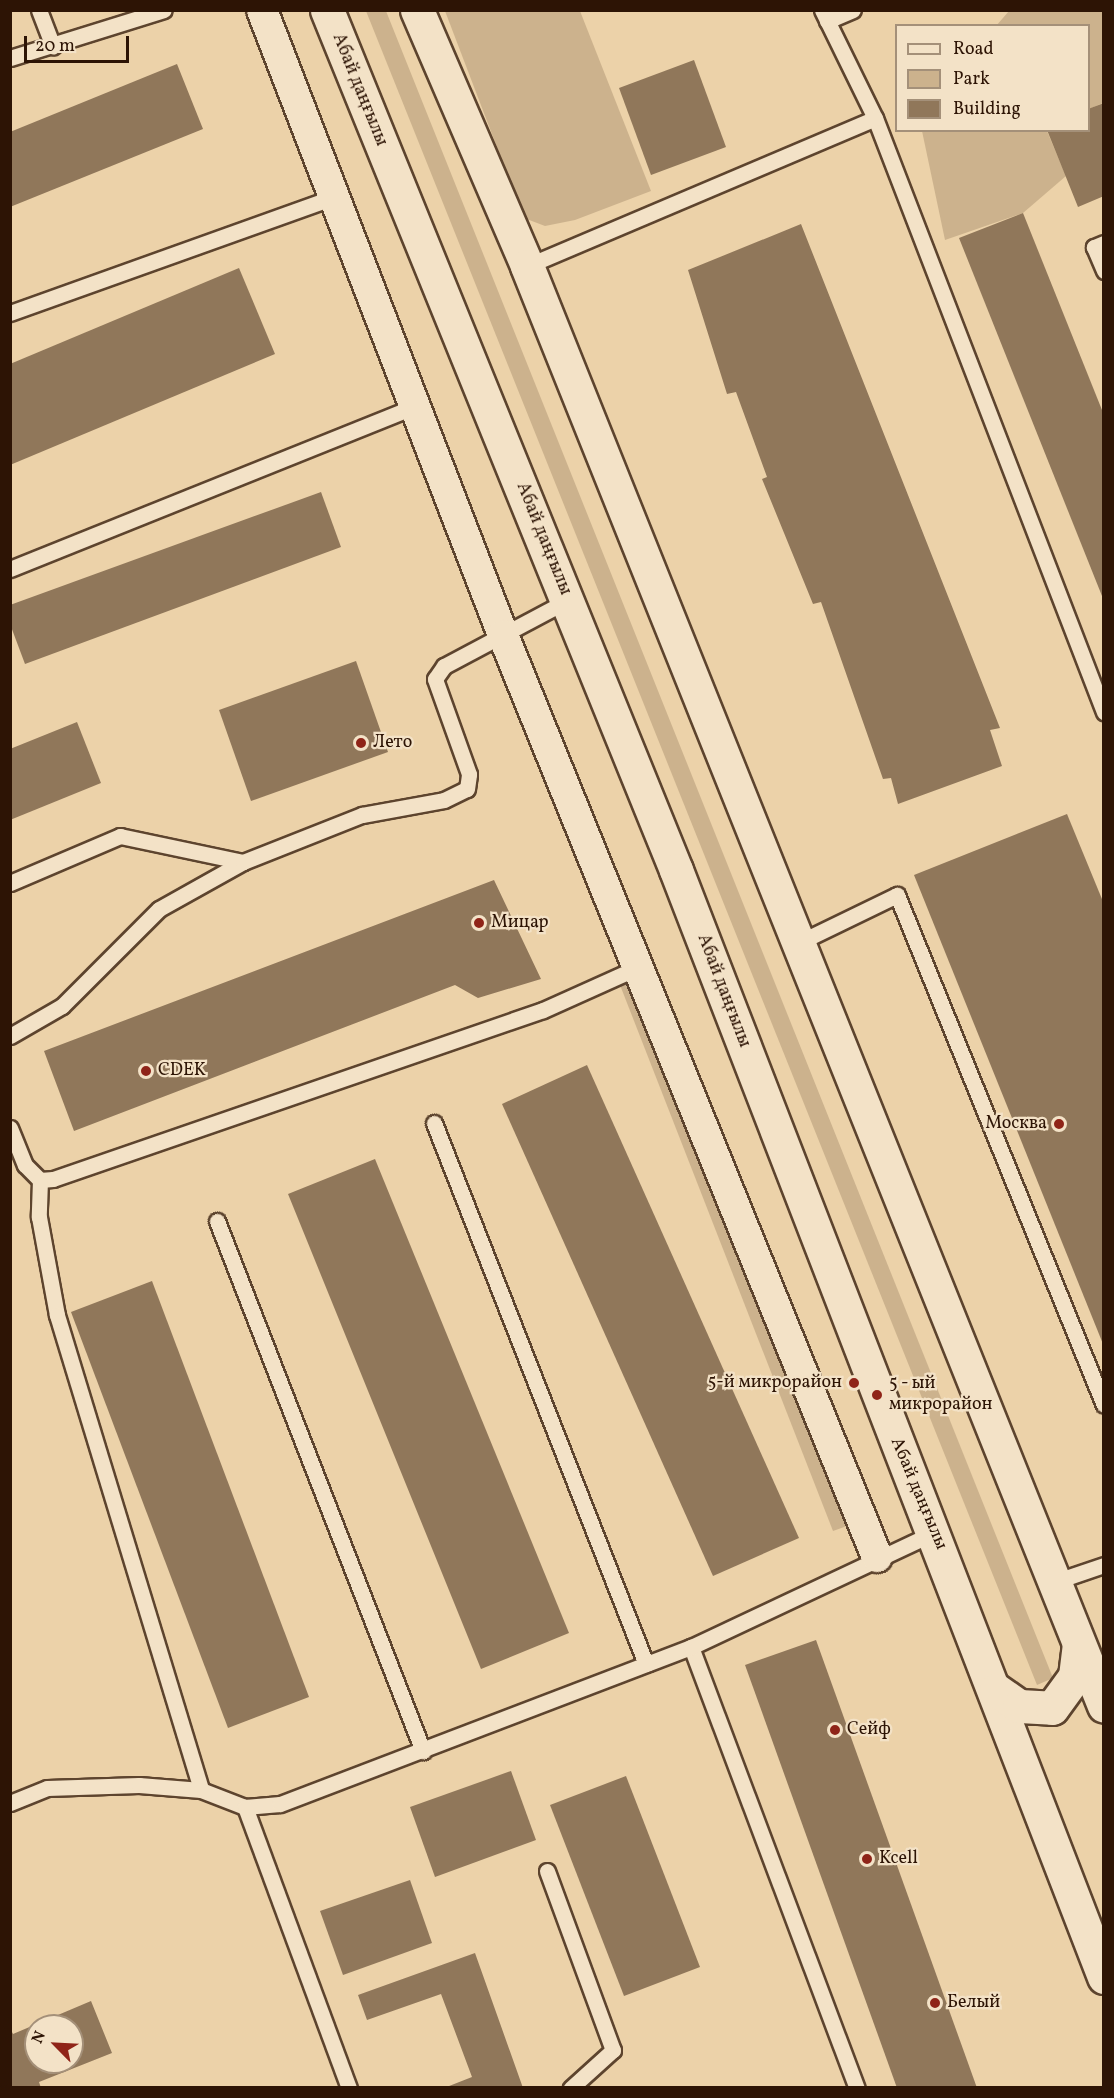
<!DOCTYPE html>
<html>
<head>
<meta charset="utf-8">
<style>
  body { margin:0 }
  #map { position:relative; width:1114px; height:2098px; overflow:hidden; background:#ecd2a9; font-family:Vollkorn,serif }
  div>[style] { position:absolute }
  [style*='--x'] { left:calc(var(--x)*1px); top:calc(var(--y)*1px); width:calc(var(--w)*1px); rotate:calc(var(--a)*1deg) }
  .green>* { inset:0; background:#ccb28d }
  .building>* { inset:0; background:#90775a }
  .roads { filter:drop-shadow(2px 0 #5d442e) drop-shadow(-2px 0 #5d442e) drop-shadow(0 2px #5d442e) drop-shadow(0 -2px #5d442e) }
  .service>* { height:15px; margin:-7.5px; padding:0 7.5px; transform-origin:7.5px; border-radius:7.5px; background:#f3e2c7 }
  .minor>* { height:30px; margin:-15px; padding:0 15px; transform-origin:15px; border-radius:15px; background:#f3e2c7 }
  .secondary>* { height:33px; margin:-16.5px; padding:0 16.5px; transform-origin:16.5px; border-radius:16.5px; background:#f3e2c7 }
  .dots>* { width:16px; height:16px; translate:-50% -50%; box-sizing:border-box; border:3px solid #f3e2c7; border-radius:50% }
  span { translate:-50% -50%; white-space:nowrap; text-align:center; line-height:1.15; -webkit-text-stroke:4.5px #f3e2c7; paint-order:stroke }
  .street-label { font-size:18px; color:#2d1405 }
  .poi-label { font-size:18px; color:#2d1405 }
  .left { translate:0 -50%; text-align:left }
  .right { translate:-100% -50%; text-align:right }
  .frame { position:absolute; inset:0; border:12px solid #2d1405; pointer-events:none }
  .legend { position:absolute; left:895px; top:24px; width:195px; height:108px; box-sizing:border-box; background:#f3e2c7; border:2px solid #a49079; margin:0; padding:8px 10px; list-style:none; font-size:18px; color:#2d1405 }
  .legend li { display:flex; align-items:center; gap:12px; height:30px }
  .legend b { width:30px; border:2px solid #a49079 }
  .north { position:absolute; left:24px; top:2014px; width:60px; height:60px; box-sizing:border-box; background:#f3e2c7; border:2px solid #a49079; border-radius:50%; rotate:294deg; font-size:16px; font-weight:700; line-height:24px; text-align:center; color:#2d1405 }
  .north::after { content:''; display:block; margin:auto; width:21px; height:27px; background:#8f2418; clip-path:polygon(50% 0,100% 100%,50% 72%,0 100%) }
  .scale { position:absolute; left:24px; top:36px; width:105px; height:27px; box-sizing:border-box; border:3px solid #2d1405; border-top:0; padding-left:8px; font-size:18px; line-height:21px; white-space:nowrap; color:#2d1405; -webkit-text-stroke:4px #f3e2c7; paint-order:stroke }
</style>
</head>
<body>
<div id="map">
  <div class="green">
    <div style="clip-path:polygon(366px 11px,386px 11px,1053px 1678px,1037px 1685px)"></div>
    <div style="clip-path:polygon(445px 11px,580px 11px,651px 191px,575px 220px,545px 226px,524px 218px)"></div>
    <div style="clip-path:polygon(1009px 11px,1103px 11px,1103px 103px,1089px 109px,1088px 26px,996px 26px)"></div>
    <div style="clip-path:polygon(922px 131px,1047px 131px,1066px 176px,1023px 213px,945px 240px)"></div>
    <div style="clip-path:polygon(633px 979px,847px 1526px,833px 1531px,620px 985px)"></div>
  </div>
  <div class="building">
    <div style="clip-path:polygon(694px 60px,726px 147px,651px 175px,619px 88px)"></div>
    <div style="clip-path:polygon(177px 64px,203px 129px,10px 207px,10px 132px)"></div>
    <div style="clip-path:polygon(1104px 103px,1104px 196px,1078px 207px,1047px 130px,1088px 130px,1088px 109px)"></div>
    <div style="clip-path:polygon(1023px 213px,1104px 415px,1104px 601px,959px 238px)"></div>
    <div style="clip-path:polygon(801px 224px,1000px 728px,990px 730px,1002px 766px,898px 804px,891px 778px,883px 779px,821px 602px,813px 604px,762px 479px,767px 477px,736px 392px,727px 394px,688px 270px)"></div>
    <div style="clip-path:polygon(239px 268px,275px 354px,10px 465px,10px 364px)"></div>
    <div style="clip-path:polygon(321px 492px,341px 547px,25px 664px,10px 624px,10px 605px)"></div>
    <div style="clip-path:polygon(356px 661px,388px 752px,251px 801px,219px 710px)"></div>
    <div style="clip-path:polygon(77px 722px,101px 783px,10px 820px,10px 749px)"></div>
    <div style="clip-path:polygon(1067px 814px,1104px 904px,1103px 1344px,914px 875px)"></div>
    <div style="clip-path:polygon(494px 880px,541px 979px,478px 998px,455px 985px,74px 1131px,44px 1051px)"></div>
    <div style="clip-path:polygon(587px 1065px,799px 1538px,713px 1576px,502px 1104px)"></div>
    <div style="clip-path:polygon(375px 1159px,569px 1633px,481px 1669px,288px 1194px)"></div>
    <div style="clip-path:polygon(152px 1281px,309px 1697px,228px 1728px,71px 1312px)"></div>
    <div style="clip-path:polygon(816px 1640px,977px 2088px,897px 2088px,745px 1665px)"></div>
    <div style="clip-path:polygon(511px 1771px,536px 1840px,435px 1877px,410px 1807px)"></div>
    <div style="clip-path:polygon(626px 1776px,700px 1967px,624px 1996px,550px 1805px)"></div>
    <div style="clip-path:polygon(410px 1880px,432px 1943px,343px 1975px,320px 1911px)"></div>
    <div style="clip-path:polygon(475px 1953px,523px 2088px,444px 2088px,472px 2077px,441px 1994px,367px 2020px,358px 1995px)"></div>
    <div style="clip-path:polygon(evenodd,91px 2001px,112px 2053px,39px 2082px,41px 2088px,11px 2088px,10px 2028px,13px 2034px,91px 2001px,36px 2026px,72px 2026px,72px 2062px,36px 2062px,36px 2026px)"></div>
  </div>
  <div class="roads">
    <div class="service">
      <div style="--x:39;--y:10;--w:39;--a:69"></div>
      <div style="--x:822;--y:10;--w:120;--a:63.9"></div>
      <div style="--x:875;--y:118;--w:637;--a:68.92"></div>
      <div style="--x:827;--y:21;--w:28;--a:-23"></div>
      <div style="--x:10;--y:58;--w:161;--a:-17.3"></div>
      <div style="--x:1104;--y:243;--w:11;--a:158"></div>
      <div style="--x:1094;--y:247;--w:26;--a:67"></div>
      <div style="--x:527;--y:266;--w:378;--a:-23"></div>
      <div style="--x:10;--y:313;--w:346;--a:-19.7"></div>
      <div style="--x:10;--y:569;--w:437;--a:-21.9"></div>
      <div style="--x:10;--y:883;--w:120;--a:-23.1"></div>
      <div style="--x:120;--y:836;--w:126;--a:11.9"></div>
      <div style="--x:798;--y:943;--w:110;--a:-25.9"></div>
      <div style="--x:897;--y:895;--w:550;--a:67.91"></div>
      <div style="--x:10;--y:1036;--w:60;--a:-30"></div>
      <div style="--x:62;--y:1006;--w:137;--a:-45"></div>
      <div style="--x:159;--y:909;--w:96;--a:-29.2"></div>
      <div style="--x:243;--y:862;--w:128;--a:-21.6"></div>
      <div style="--x:362;--y:815;--w:83;--a:-10.4"></div>
      <div style="--x:444;--y:800;--w:25;--a:-26"></div>
      <div style="--x:467;--y:789;--w:15;--a:-82"></div>
      <div style="--x:469;--y:774;--w:101;--a:-109.7"></div>
      <div style="--x:435;--y:679;--w:16;--a:-55"></div>
      <div style="--x:444;--y:666;--w:140;--a:-28"></div>
      <div style="--x:434;--y:1123;--w:581;--a:68.6"></div>
      <div style="--x:10;--y:1128;--w:40;--a:68"></div>
      <div style="--x:25;--y:1165;--w:21;--a:45"></div>
      <div style="--x:40;--y:1180;--w:13;--a:-4"></div>
      <div style="--x:53;--y:1179;--w:518;--a:-19.03"></div>
      <div style="--x:543;--y:1010;--w:107;--a:-24.2"></div>
      <div style="--x:40;--y:1180;--w:37;--a:92"></div>
      <div style="--x:39;--y:1217;--w:100;--a:79.6"></div>
      <div style="--x:57;--y:1315;--w:496;--a:73.1"></div>
      <div style="--x:217;--y:1221;--w:569;--a:68.76"></div>
      <div style="--x:1054;--y:1582;--w:53;--a:-18.8"></div>
      <div style="--x:691;--y:1647;--w:471;--a:69.4"></div>
      <div style="--x:10;--y:1803;--w:40;--a:-22"></div>
      <div style="--x:47;--y:1788;--w:92;--a:-1.9"></div>
      <div style="--x:139;--y:1785;--w:62;--a:4.6"></div>
      <div style="--x:201;--y:1790;--w:47;--a:21.1"></div>
      <div style="--x:245;--y:1807;--w:35;--a:-5"></div>
      <div style="--x:280;--y:1804;--w:440;--a:-20.9"></div>
      <div style="--x:691;--y:1647;--w:270;--a:-25.2"></div>
      <div style="--x:245;--y:1807;--w:300;--a:69.7"></div>
      <div style="--x:547;--y:1871;--w:191;--a:69.8"></div>
      <div style="--x:613;--y:2050;--w:57;--a:137.9"></div>
    </div>
    <div class="minor">
      <div style="--x:262;--y:10;--w:670;--a:68.91"></div>
      <div style="--x:503;--y:635;--w:995;--a:67.92"></div>
    </div>
    <div class="secondary">
      <div style="--x:327;--y:10;--w:928;--a:67.91"></div>
      <div style="--x:676;--y:870;--w:1187;--a:68.86"></div>
      <div style="--x:417;--y:10;--w:279;--a:66.7"></div>
      <div style="--x:527;--y:266;--w:1551;--a:68.16"></div>
      <div style="--x:996;--y:1690;--w:28;--a:35"></div>
      <div style="--x:1019;--y:1706;--w:33;--a:3"></div>
      <div style="--x:1052;--y:1708;--w:39;--a:-54"></div>
      <div style="--x:1075;--y:1676;--w:31;--a:-83"></div>
    </div>
  </div>
  <div class="dots">
    <div style="left:361px;top:743px;background:#8f2418"></div>
    <div style="left:479px;top:923px;background:#8f2418"></div>
    <div style="left:146px;top:1071px;background:#8f2418"></div>
    <div style="left:1059px;top:1124px;background:#8f2418"></div>
    <div style="left:854px;top:1383px;background:#8f2418"></div>
    <div style="left:877px;top:1395px;background:#8f2418"></div>
    <div style="left:835px;top:1730px;background:#8f2418"></div>
    <div style="left:867px;top:1859px;background:#8f2418"></div>
    <div style="left:935px;top:2003px;background:#8f2418"></div>
  </div>
  <div class="street-label">
    <span style="left:359px;top:90px;rotate:68deg">Абай даңғылы</span>
    <span style="left:543px;top:539px;rotate:68deg">Абай даңғылы</span>
    <span style="left:723px;top:991px;rotate:69deg">Абай даңғылы</span>
    <span style="left:918px;top:1494px;rotate:67deg">Абай даңғылы</span>
  </div>
  <div class="poi-label">
    <span class="left" style="left:373px;top:743px">Лето</span>
    <span class="left" style="left:491px;top:923px">Мицар</span>
    <span class="left" style="left:158px;top:1071px">CDEK</span>
    <span class="right" style="left:1047px;top:1124px">Москва</span>
    <span class="right" style="left:842px;top:1383px">5-й микрорайон</span>
    <span class="left" style="left:889px;top:1395px">5 - ый<br>микрорайон</span>
    <span class="left" style="left:847px;top:1730px">Сейф</span>
    <span class="left" style="left:879px;top:1859px">Kcell</span>
    <span class="left" style="left:947px;top:2003px">Белый</span>
  </div>
  <div class="frame"></div>
  <ul class="legend">
  <li><b style="height:8px;background:#f3e2c7"></b>Road</li>
  <li><b style="height:16px;background:#ccb28d"></b>Park</li>
  <li><b style="height:16px;background:#90775a"></b>Building</li>
  </ul>
  <div class="north">N</div>
  <div class="scale">20 m</div>
</div>
</body>
</html>
